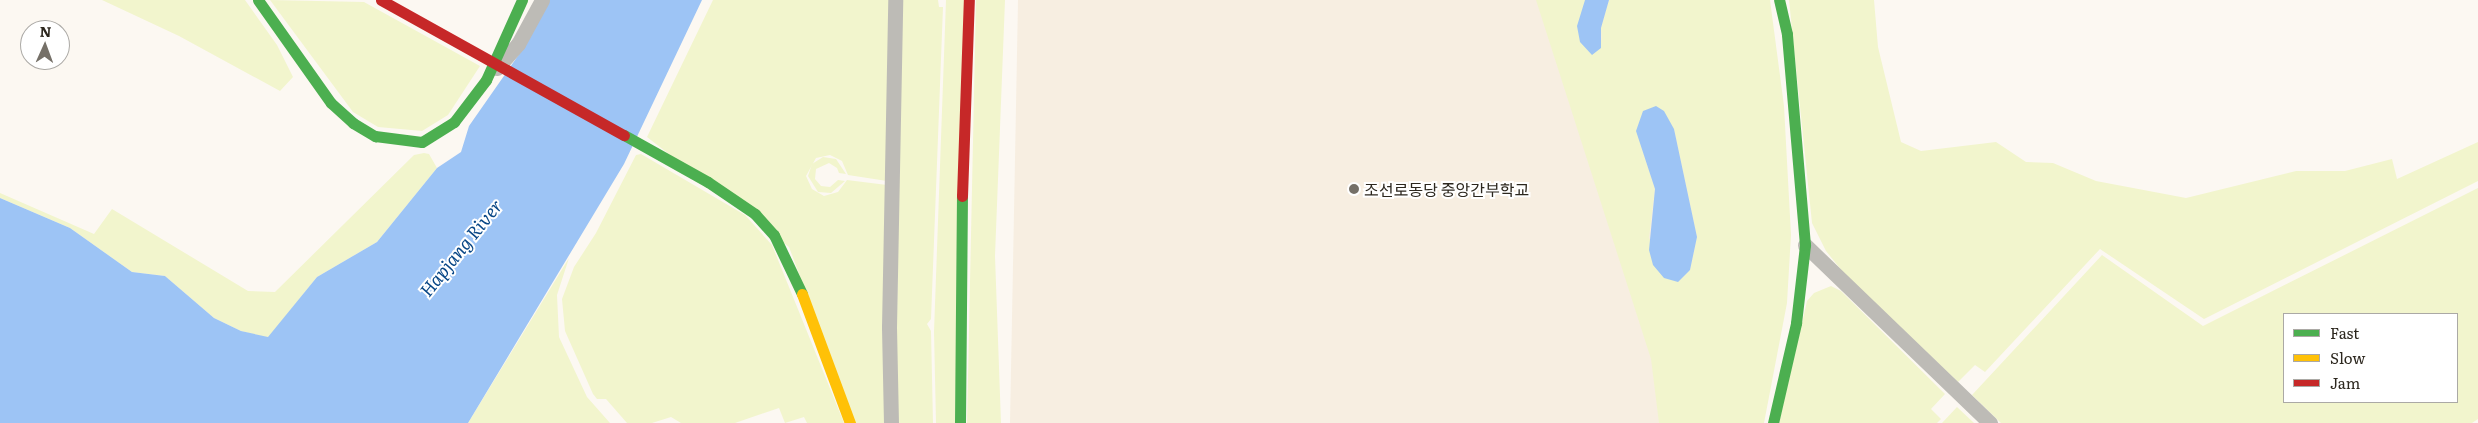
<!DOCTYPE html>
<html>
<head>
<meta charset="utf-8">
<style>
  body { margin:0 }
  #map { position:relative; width:2478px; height:423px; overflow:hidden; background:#fcf8f2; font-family:Literata,"Noto Sans KR",serif }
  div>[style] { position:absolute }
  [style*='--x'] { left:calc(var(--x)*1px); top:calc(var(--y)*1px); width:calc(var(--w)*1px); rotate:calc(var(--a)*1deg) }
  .education>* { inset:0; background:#f7eee1 }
  .green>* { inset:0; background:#f2f5cd }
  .water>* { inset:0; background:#9dc4f5 }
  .street>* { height:15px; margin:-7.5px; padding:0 7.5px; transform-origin:7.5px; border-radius:7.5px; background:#bdbbb6 }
  .fast>* { height:11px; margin:-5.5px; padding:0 5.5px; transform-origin:5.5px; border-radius:5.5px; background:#4caf50 }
  .slow>* { height:11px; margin:-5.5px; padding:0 5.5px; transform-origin:5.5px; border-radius:5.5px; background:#ffc107 }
  .jam>* { height:11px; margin:-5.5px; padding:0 5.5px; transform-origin:5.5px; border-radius:5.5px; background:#c62828 }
  .dots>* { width:14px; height:14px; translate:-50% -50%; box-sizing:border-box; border:2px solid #fff; border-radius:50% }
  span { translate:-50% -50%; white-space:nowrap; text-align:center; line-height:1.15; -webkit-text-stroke:4px #fff; paint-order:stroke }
  .poi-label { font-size:16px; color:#2c271e }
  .left { translate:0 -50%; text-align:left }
  .water-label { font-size:18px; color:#094786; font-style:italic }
  .legend { position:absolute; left:2283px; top:313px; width:175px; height:90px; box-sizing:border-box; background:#fff; border:1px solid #aba9a5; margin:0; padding:6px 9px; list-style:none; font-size:15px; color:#2c271e }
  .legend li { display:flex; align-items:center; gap:10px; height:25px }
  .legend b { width:25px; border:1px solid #aba9a5 }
  .north { position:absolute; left:20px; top:20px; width:50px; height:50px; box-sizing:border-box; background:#fff; border:1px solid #aba9a5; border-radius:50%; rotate:2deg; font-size:14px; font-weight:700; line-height:20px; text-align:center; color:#2c271e }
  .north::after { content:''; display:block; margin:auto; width:18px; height:22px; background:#757068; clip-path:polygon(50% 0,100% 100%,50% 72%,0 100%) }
</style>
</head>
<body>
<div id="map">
  <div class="education">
    <div style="clip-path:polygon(1018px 0,1681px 0,1712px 423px,1010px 423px)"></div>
  </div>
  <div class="green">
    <div style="clip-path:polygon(102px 0,245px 0,277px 45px,293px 77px,280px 91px,179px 36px)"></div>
    <div style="clip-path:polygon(270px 0,364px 2px,480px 66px,448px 115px,422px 131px,378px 127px,353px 112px)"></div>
    <div style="clip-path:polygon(713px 0,890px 0,887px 181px,848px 175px,842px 161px,830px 155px,816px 158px,806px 176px,812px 189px,824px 196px,838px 192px,847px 180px,887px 185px,886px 423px,855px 423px,789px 247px,647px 137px)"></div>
    <div style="clip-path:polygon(900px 0,938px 0,939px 7px,943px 7px,931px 319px,927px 324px,931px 331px,933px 423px,896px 423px)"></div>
    <div style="clip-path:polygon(946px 0,965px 0,955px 423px,936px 423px,934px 332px)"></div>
    <div style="clip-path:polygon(976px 0,1005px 0,995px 256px,1001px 423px,967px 423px)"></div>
    <div style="clip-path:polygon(evenodd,1536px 0,1585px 0,1602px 41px,1601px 28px,1609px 0,1770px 0,1784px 106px,1791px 235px,1787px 303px,1764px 423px,1659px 423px,1651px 359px,1536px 0,1674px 129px,1697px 237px,1690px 270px,1678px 282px,1649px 238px,1655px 189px,1641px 146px,1674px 129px)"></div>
    <div style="clip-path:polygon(1789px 0,1874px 0,1878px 47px,1901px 142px,1921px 151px,1996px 142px,2026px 162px,2053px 163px,2096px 181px,2186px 198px,2296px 171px,2345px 171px,2392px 159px,2397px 179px,2478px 142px,2478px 181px,2204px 319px,2100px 249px,1985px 372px,1975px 365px,1958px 382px,1843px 272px,1826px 251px,1812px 223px)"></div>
    <div style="clip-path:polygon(424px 153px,429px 154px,437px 168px,377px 242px,317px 277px,268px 338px,241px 331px,214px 318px,165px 276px,132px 272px,70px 228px,0 198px,0 193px,94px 234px,112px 209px,248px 291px,275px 292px,414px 155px)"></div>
    <div style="clip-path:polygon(641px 154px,745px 215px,772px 245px,844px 423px,807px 423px,804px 417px,785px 423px,779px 408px,735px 423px,681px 423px,671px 417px,652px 423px,627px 423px,606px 399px,597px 399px,593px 394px,565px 331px,562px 299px,574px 267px,596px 233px,636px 155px)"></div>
    <div style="clip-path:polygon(823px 157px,836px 159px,846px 174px,839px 173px,837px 168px,829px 163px,816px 169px,815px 179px,821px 186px,830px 187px,838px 180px,845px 181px,831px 193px,818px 192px,808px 176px,812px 164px)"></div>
    <div style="clip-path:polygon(evenodd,2478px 188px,2478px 419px,2472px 423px,2001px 423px,1972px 395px,2102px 255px,2203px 326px,2478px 188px,2284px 314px,2457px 314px,2457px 402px,2284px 402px,2284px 314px)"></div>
    <div style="clip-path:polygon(569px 258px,557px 295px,559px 337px,587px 397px,610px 423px,468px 423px)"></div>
    <div style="clip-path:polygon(1831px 286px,1841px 291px,1945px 394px,1931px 409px,1941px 419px,1937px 423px,1779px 423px,1807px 301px,1814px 293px)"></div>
    <div style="clip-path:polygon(1957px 407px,1974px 423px,1942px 423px)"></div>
  </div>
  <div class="water">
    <div style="clip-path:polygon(546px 0,702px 0,624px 164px,468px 423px,0 423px,0 198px,70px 228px,132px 272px,165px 276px,214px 318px,241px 331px,268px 337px,317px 277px,377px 242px,437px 168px,461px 152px,469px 126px,522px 50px)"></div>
    <div style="clip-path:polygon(1585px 0,1609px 0,1601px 28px,1601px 48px,1592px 55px,1580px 42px,1577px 26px)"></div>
    <div style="clip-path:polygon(1656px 106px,1664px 111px,1674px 129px,1697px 237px,1690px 270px,1678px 282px,1664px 278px,1653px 265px,1649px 250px,1655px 189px,1636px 131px,1643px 111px)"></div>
  </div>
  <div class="street">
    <div style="--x:497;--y:68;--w:32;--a:-49"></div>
    <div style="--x:518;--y:44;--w:50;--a:-61.4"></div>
    <div style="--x:1805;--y:245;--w:257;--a:43.9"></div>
    <div style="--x:891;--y:423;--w:96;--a:-91.2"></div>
    <div style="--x:889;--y:327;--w:327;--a:-88.9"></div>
  </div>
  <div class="fast">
    <div style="--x:258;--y:0;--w:126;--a:54.7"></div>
    <div style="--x:331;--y:103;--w:30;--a:42"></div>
    <div style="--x:353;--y:123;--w:26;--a:31"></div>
    <div style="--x:375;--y:136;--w:47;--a:7.3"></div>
    <div style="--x:422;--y:142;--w:38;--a:-32"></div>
    <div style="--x:454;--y:122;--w:53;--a:-52.7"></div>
    <div style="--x:486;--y:80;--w:88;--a:-65.8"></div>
    <div style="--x:624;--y:135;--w:96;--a:29.2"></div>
    <div style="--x:708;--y:182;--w:57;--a:34.2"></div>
    <div style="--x:755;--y:214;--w:28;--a:48"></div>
    <div style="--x:774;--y:235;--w:65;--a:64.6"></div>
    <div style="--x:960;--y:423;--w:227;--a:-89.5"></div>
    <div style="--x:1773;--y:423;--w:103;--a:-77"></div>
    <div style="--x:1796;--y:323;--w:79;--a:-83.4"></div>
    <div style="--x:1805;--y:245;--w:212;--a:-94.9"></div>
    <div style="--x:1787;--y:34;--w:35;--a:-103"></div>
  </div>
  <div class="slow">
    <div style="--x:802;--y:294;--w:138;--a:69.6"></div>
  </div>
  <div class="jam">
    <div style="--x:381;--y:0;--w:278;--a:29.1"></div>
    <div style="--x:962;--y:196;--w:196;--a:-88"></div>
  </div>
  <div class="dots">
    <div style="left:1354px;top:189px;background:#757068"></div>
  </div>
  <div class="poi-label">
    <span class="left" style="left:1364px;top:189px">조선로동당 중앙간부학교</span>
  </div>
  <div class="water-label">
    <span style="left:461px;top:248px;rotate:-51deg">Hapjang River</span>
  </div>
  <ul class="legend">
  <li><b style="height:6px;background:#4caf50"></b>Fast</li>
  <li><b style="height:6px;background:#ffc107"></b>Slow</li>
  <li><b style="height:6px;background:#c62828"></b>Jam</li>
  </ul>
  <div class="north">N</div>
</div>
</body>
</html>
